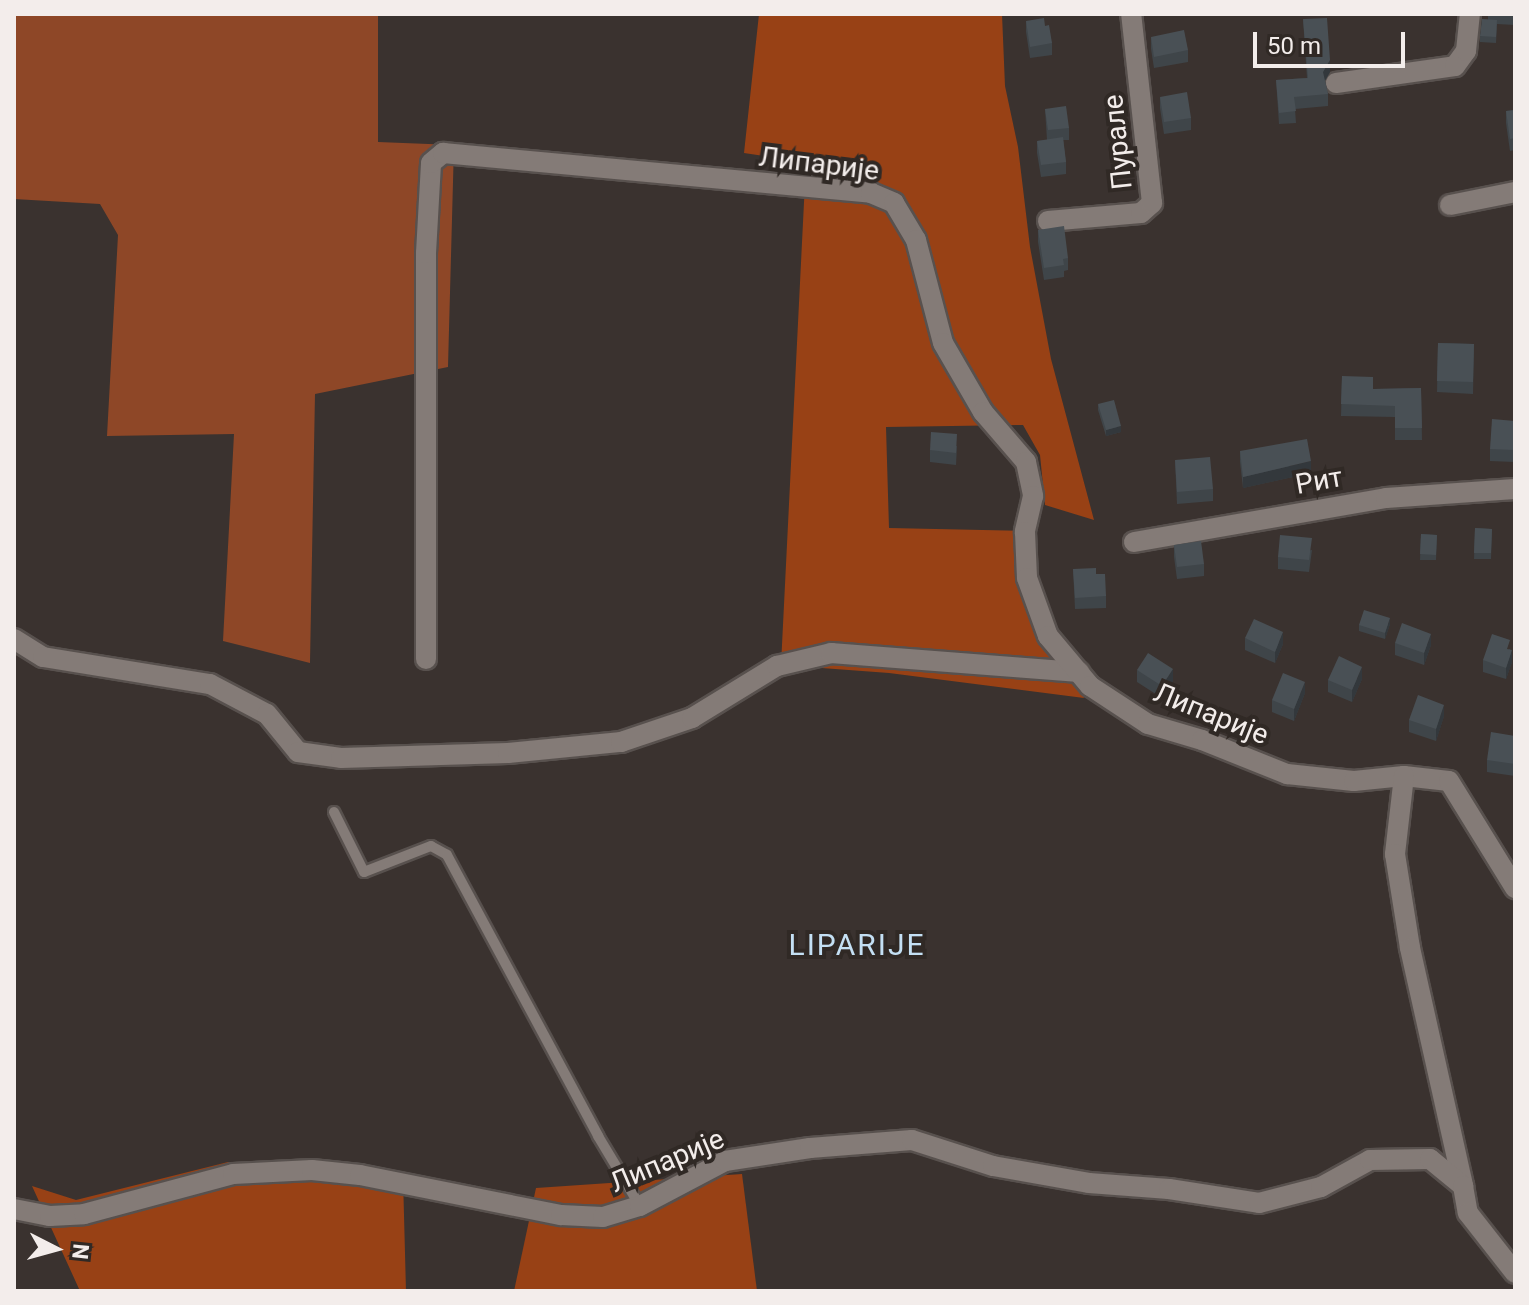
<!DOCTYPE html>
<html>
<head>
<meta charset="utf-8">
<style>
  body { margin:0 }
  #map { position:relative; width:1529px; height:1305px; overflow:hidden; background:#3a322f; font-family:Roboto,sans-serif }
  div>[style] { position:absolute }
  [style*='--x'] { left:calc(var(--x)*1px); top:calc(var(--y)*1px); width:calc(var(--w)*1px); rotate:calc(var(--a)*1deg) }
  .green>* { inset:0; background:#8e4727 }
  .forest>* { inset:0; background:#984115 }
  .roads { filter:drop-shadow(2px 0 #58514e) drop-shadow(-2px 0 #58514e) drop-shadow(0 2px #58514e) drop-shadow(0 -2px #58514e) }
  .service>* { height:10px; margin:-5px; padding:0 5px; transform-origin:5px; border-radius:5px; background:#847b77 }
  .minor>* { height:20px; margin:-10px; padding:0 10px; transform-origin:10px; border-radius:10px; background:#847b77 }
  .wall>* { inset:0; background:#3f4549 }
  .shaded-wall>* { inset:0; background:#33383c }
  .building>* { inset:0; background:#495055 }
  span { translate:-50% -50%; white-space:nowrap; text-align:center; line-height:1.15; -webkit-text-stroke:8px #302925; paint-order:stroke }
  .street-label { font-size:28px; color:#f3edeb }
  .neighbourhood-label { font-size:30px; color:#c4e0f4; letter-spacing:2px }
  .frame { position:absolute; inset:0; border:16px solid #f3edeb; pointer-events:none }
  .north { position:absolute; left:16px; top:1209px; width:80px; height:80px; -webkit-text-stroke:6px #302925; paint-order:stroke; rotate:96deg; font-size:22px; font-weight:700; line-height:32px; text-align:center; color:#f3edeb }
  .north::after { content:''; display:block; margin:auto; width:28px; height:36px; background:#f3edeb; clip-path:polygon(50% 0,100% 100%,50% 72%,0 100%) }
  .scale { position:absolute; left:1253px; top:32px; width:152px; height:36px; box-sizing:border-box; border:4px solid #f3edeb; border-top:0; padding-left:10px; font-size:24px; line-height:28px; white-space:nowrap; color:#f3edeb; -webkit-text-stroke:6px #302925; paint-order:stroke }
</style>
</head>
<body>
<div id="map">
  <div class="green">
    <div style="clip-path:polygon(14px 14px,378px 14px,378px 142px,454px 145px,448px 367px,315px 394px,310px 663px,223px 641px,234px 434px,107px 436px,118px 235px,100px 204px,14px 199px)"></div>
  </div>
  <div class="forest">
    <div style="clip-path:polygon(759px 14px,1002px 14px,1005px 86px,1018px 147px,1030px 247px,1051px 359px,1094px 520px,1045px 505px,1040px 455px,1023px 425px,886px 427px,889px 528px,1028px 531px,1030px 557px,1084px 698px,889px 673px,781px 665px,806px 162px,744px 153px)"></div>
    <div style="clip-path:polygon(228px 1162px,327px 1164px,403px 1177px,406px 1291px,80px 1291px,32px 1186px,76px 1200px)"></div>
    <div style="clip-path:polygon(742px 1174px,757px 1291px,514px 1291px,536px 1188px)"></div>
  </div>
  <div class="roads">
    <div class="service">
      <div style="--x:334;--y:812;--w:67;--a:63.4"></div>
      <div style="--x:364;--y:872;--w:72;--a:-21.2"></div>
      <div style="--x:431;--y:846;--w:18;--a:29"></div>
      <div style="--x:447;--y:855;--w:319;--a:61.7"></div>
      <div style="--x:598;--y:1136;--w:82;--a:59"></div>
    </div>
    <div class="minor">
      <div style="--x:1336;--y:83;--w:120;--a:-8.1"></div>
      <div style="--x:1455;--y:66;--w:19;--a:-54"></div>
      <div style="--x:1466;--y:51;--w:37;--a:-84"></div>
      <div style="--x:1450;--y:205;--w:66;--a:-11.3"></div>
      <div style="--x:1048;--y:221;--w:93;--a:-4.9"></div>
      <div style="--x:1141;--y:213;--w:15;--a:-42"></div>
      <div style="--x:1152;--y:203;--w:190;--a:-96.3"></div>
      <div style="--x:1134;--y:542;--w:256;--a:-9.9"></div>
      <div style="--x:1386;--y:498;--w:129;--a:-4"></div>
      <div style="--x:14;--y:639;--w:34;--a:32"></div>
      <div style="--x:43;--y:657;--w:169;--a:9.2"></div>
      <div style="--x:210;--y:684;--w:64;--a:27.8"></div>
      <div style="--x:267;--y:714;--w:49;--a:50.8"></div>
      <div style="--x:298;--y:752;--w:43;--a:7.9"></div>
      <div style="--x:341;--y:758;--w:167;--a:-1.7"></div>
      <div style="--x:508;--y:753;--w:114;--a:-5.6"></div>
      <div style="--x:621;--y:742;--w:75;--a:-18.7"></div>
      <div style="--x:692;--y:718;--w:100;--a:-31.5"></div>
      <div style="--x:777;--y:666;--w:56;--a:-13.5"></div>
      <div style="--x:831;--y:653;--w:249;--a:4.4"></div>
      <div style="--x:426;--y:659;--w:406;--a:-90"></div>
      <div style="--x:426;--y:253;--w:90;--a:-86.8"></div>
      <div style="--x:431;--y:163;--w:16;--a:-40"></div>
      <div style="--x:443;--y:153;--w:430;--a:5.3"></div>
      <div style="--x:871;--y:193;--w:25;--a:23"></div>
      <div style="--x:894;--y:203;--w:43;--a:59.3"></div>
      <div style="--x:916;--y:240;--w:106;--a:75.3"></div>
      <div style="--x:943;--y:343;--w:80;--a:59.9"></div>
      <div style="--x:983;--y:412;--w:66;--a:49.3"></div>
      <div style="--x:1026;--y:462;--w:35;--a:78"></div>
      <div style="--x:1033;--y:496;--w:37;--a:103"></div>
      <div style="--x:1025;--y:532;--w:46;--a:87.5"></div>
      <div style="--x:1027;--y:578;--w:62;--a:70.1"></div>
      <div style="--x:1048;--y:636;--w:65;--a:50"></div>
      <div style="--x:1090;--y:686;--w:69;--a:33.2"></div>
      <div style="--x:1148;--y:724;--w:56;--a:16.5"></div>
      <div style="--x:1202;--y:740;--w:92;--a:21.8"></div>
      <div style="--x:1287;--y:774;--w:67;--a:6"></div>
      <div style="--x:1354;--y:781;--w:50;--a:-5.7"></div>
      <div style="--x:1404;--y:776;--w:45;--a:6.3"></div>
      <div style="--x:1449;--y:781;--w:126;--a:58.3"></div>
      <div style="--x:1404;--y:776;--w:79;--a:96.6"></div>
      <div style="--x:1395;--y:854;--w:95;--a:80.9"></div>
      <div style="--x:1410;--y:948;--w:244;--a:77.4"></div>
      <div style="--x:14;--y:1209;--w:37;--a:11"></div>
      <div style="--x:50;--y:1216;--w:34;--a:-3"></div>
      <div style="--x:84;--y:1214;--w:154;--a:-15"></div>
      <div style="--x:233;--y:1174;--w:79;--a:-2.9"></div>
      <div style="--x:312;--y:1170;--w:48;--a:5.9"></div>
      <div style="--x:360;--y:1175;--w:205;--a:11.3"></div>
      <div style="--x:561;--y:1215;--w:42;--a:2.7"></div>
      <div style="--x:603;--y:1217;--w:39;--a:-17"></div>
      <div style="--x:640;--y:1206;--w:96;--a:-27.9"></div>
      <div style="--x:725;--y:1161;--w:86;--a:-8.7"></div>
      <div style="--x:810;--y:1148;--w:102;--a:-4.5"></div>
      <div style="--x:912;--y:1140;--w:85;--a:17.8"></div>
      <div style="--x:993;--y:1166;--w:97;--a:10"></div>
      <div style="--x:1089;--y:1183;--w:80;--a:4.3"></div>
      <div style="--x:1169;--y:1189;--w:91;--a:8.8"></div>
      <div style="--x:1259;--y:1203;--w:64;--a:-14.5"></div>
      <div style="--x:1321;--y:1187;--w:56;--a:-28.9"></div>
      <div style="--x:1370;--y:1160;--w:60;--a:-1"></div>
      <div style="--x:1430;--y:1159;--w:43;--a:39.3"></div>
      <div style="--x:1463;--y:1186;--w:27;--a:80"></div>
      <div style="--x:1468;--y:1213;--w:76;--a:51.9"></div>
    </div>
  </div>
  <div class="wall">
    <div style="clip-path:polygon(1488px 14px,1515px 14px,1515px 25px,1497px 24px,1496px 43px,1480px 42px,1480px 36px,1488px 20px)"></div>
    <div style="clip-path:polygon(1303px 19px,1330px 72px,1325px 81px,1328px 94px,1328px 106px,1295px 109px,1296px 123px,1279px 124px,1276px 80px,1307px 78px)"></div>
    <div style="clip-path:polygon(1026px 21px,1045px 26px,1052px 43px,1052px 55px,1030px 58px,1026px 32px)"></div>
    <div style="clip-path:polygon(1151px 37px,1188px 50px,1188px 62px,1154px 68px,1151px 49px)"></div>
    <div style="clip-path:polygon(1160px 97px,1191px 118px,1191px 130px,1164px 134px,1160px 108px)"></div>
    <div style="clip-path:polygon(1045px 109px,1069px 128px,1069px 140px,1063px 140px,1066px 162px,1066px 174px,1041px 177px,1037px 153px,1037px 141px,1047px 140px)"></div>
    <div style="clip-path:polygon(1515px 110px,1515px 150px,1510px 151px,1506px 123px,1506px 111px)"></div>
    <div style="clip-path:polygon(1038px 230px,1068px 258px,1068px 270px,1064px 271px,1064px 277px,1044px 280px,1038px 242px)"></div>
    <div style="clip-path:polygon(1438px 343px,1474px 344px,1473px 394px,1437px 392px)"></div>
    <div style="clip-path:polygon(1342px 376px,1373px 389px,1421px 388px,1422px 440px,1395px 440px,1395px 417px,1341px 416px)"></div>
    <div style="clip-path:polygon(1098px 404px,1121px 432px,1106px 436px,1098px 410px)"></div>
    <div style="clip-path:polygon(1515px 421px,1515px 462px,1490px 461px,1490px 449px)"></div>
    <div style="clip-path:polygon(957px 446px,956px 465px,930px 462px,930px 450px)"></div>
    <div style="clip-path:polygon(1240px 451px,1311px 473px,1243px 488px,1240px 462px)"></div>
    <div style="clip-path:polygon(1175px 460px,1213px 489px,1213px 501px,1177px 504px)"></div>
    <div style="clip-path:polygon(1475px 528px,1492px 529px,1491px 559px,1474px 559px)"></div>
    <div style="clip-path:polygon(1421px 534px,1437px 535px,1436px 560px,1420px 560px)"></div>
    <div style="clip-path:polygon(1174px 545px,1204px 564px,1204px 576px,1177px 579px,1174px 557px)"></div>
    <div style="clip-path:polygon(1312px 550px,1309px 572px,1278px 569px,1278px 557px)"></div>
    <div style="clip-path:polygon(1073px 569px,1096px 574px,1106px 596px,1106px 608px,1075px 609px)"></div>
    <div style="clip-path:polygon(1390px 624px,1385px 639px,1359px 631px,1359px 625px)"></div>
    <div style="clip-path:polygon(1245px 638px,1283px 644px,1275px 663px,1245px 650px)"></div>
    <div style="clip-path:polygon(1395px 643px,1431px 645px,1424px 665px,1395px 655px)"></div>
    <div style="clip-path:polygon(1510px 649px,1512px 662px,1506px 679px,1483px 672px,1483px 660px)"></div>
    <div style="clip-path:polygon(1137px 670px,1173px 681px,1162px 698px,1137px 682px)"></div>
    <div style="clip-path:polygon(1362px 679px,1352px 702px,1328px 692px,1328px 680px)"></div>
    <div style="clip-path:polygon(1305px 693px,1294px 721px,1272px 712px,1272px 700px)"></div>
    <div style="clip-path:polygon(1444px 716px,1436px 741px,1409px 732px,1409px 720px)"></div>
    <div style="clip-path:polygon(1515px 736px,1515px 776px,1487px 772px,1487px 760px)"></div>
  </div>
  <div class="shaded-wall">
    <div style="clip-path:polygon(1330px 60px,1330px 72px,1323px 84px,1323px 72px)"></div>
    <div style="clip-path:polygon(1121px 426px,1121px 432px,1106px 436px,1106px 430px)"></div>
    <div style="clip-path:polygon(1311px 461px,1311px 473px,1243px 488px,1243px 477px)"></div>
    <div style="clip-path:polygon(1390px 618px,1390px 624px,1385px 639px,1385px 633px)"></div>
    <div style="clip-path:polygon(1283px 632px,1283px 644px,1275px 663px,1275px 652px)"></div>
    <div style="clip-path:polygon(1431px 634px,1431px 645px,1424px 665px,1424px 653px)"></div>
    <div style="clip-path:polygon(1512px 650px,1512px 662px,1506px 679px,1506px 668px)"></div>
    <div style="clip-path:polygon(1362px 667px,1362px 679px,1352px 702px,1352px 690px)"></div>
    <div style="clip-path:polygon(1173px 669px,1173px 681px,1162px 698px,1162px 686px)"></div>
    <div style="clip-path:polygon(1305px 682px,1305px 693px,1294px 721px,1294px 709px)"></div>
    <div style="clip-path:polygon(1444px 705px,1444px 716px,1436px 741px,1436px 729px)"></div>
  </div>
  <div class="building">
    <div style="clip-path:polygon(1044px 18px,1045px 26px,1049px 25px,1052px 43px,1030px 47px,1026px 21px)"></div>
    <div style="clip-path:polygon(1327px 18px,1330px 60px,1323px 72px,1328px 94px,1294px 97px,1296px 111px,1279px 113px,1276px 80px,1308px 78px,1303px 19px)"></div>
    <div style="clip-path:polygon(1482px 19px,1497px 20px,1496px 37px,1480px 36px)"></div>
    <div style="clip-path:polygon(1184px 30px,1188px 50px,1154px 57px,1151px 37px)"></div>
    <div style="clip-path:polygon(1187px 92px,1191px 118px,1164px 122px,1160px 97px)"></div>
    <div style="clip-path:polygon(1066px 106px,1069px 128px,1048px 130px,1045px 109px)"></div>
    <div style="clip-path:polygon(1515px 110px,1515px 138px,1510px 139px,1506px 111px)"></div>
    <div style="clip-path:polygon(1063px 137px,1066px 162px,1041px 165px,1037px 141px)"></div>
    <div style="clip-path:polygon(1064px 226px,1068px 258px,1063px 259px,1064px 265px,1044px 268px,1038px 230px)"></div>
    <div style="clip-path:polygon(1438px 343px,1474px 344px,1473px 382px,1437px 381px)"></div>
    <div style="clip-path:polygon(1342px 376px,1373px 377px,1373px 389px,1421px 388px,1422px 428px,1395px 428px,1395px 406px,1341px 404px)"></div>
    <div style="clip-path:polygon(1114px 400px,1121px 426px,1106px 430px,1098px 404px)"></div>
    <div style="clip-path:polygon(1492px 419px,1515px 421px,1515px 450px,1490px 449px)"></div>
    <div style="clip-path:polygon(931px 432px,957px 434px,956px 453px,930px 450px)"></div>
    <div style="clip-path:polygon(1307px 439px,1311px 461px,1243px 477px,1240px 451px)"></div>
    <div style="clip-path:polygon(1210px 457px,1213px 489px,1177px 492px,1175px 460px)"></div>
    <div style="clip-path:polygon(1475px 528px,1492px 529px,1491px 553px,1474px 553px)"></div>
    <div style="clip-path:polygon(1421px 534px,1437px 535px,1436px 555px,1420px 554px)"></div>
    <div style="clip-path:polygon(1280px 535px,1312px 538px,1309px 560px,1278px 557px)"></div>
    <div style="clip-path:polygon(1201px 541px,1204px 564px,1177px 567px,1174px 545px)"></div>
    <div style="clip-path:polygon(1096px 568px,1096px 574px,1105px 574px,1106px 596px,1075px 598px,1073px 569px)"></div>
    <div style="clip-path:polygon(1364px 610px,1390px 618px,1385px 633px,1359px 625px)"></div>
    <div style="clip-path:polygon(1254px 619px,1283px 632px,1275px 652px,1245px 638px)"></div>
    <div style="clip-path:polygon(1402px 623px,1431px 634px,1424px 653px,1395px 643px)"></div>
    <div style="clip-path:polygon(1492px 634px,1510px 640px,1507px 649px,1512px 650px,1506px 668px,1483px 660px)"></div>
    <div style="clip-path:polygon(1148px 653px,1173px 669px,1162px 686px,1137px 670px)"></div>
    <div style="clip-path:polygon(1339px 656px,1362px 667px,1352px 690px,1328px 680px)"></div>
    <div style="clip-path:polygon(1283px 673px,1305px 682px,1294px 709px,1272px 700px)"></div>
    <div style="clip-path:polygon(1418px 695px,1444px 705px,1436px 729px,1409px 720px)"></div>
    <div style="clip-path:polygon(1491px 732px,1515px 736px,1515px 764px,1487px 760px)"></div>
  </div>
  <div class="street-label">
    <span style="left:1118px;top:142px;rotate:-96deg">Пурале</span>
    <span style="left:819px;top:164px;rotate:7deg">Липарије</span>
    <span style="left:1319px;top:481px;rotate:-10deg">Рит</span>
    <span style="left:1211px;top:714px;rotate:22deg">Липарије</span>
    <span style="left:667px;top:1161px;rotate:-23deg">Липарије</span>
  </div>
  <div class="neighbourhood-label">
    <span style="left:857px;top:945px">LIPARIJE</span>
  </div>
  <div class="frame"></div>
  <div class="north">N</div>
  <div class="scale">50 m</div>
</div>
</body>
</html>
